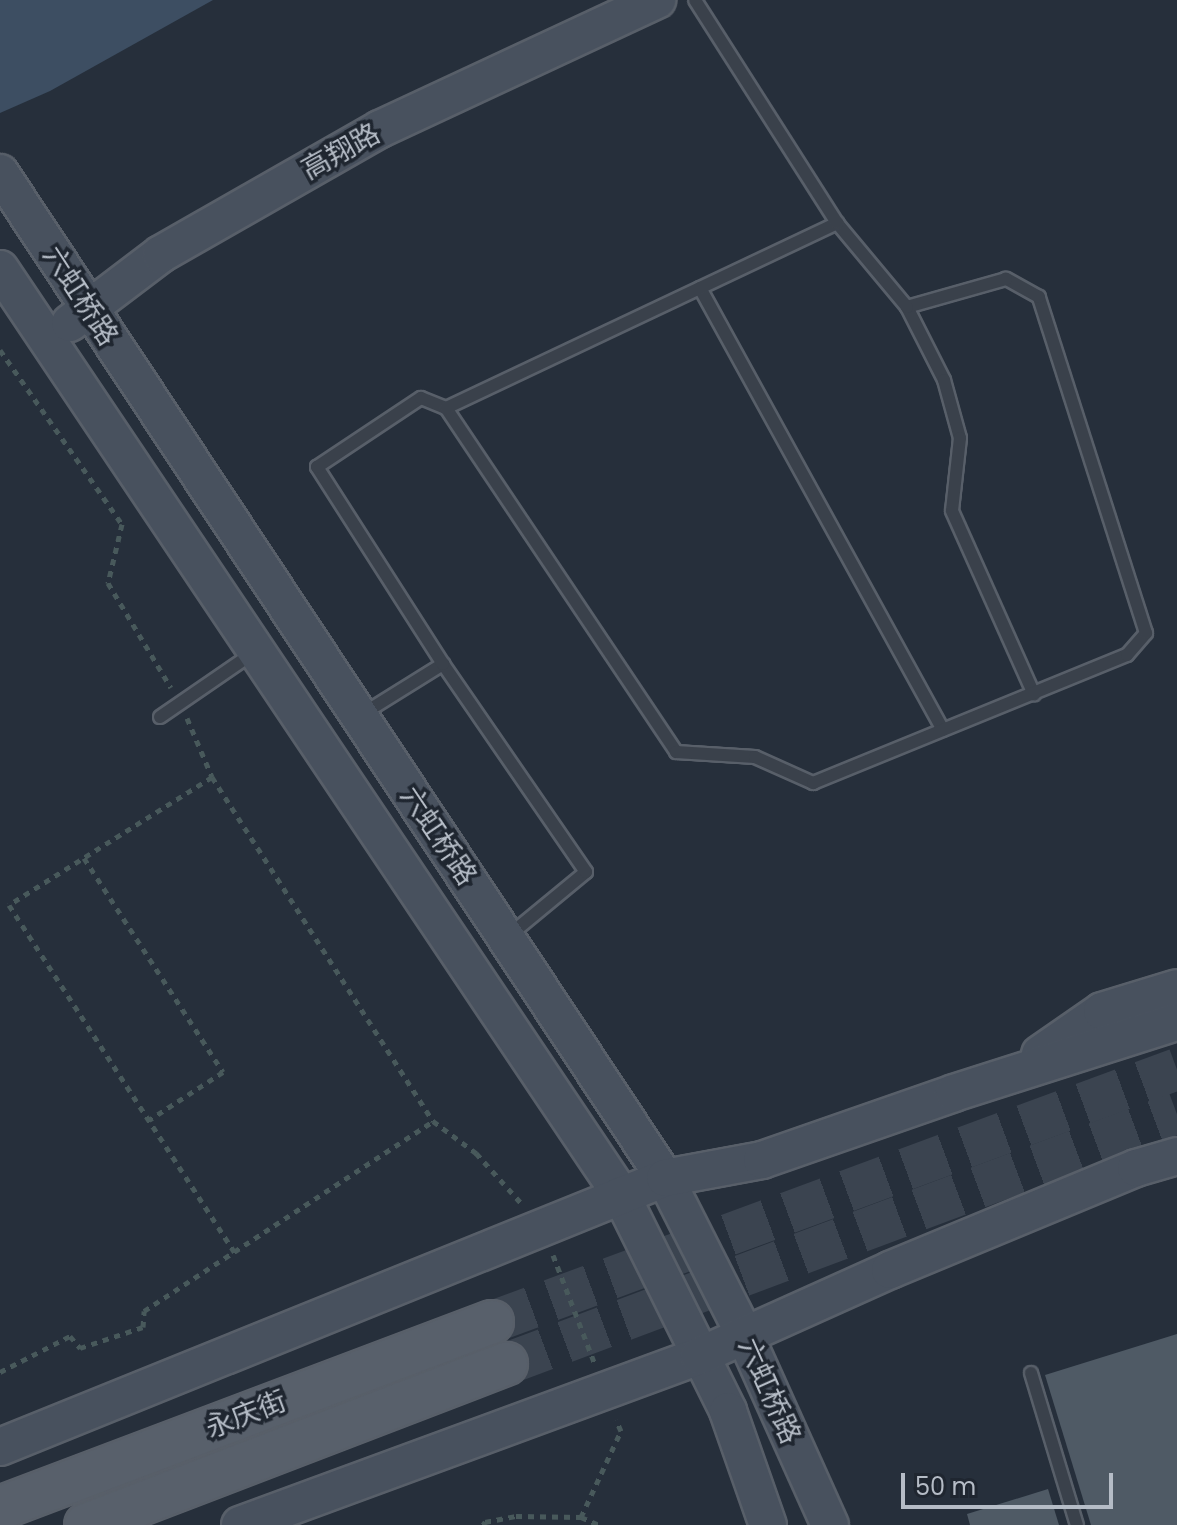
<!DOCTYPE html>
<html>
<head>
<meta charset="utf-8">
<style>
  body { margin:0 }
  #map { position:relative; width:1177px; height:1525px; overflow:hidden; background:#262f3b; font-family:Poppins,"Noto Sans SC",sans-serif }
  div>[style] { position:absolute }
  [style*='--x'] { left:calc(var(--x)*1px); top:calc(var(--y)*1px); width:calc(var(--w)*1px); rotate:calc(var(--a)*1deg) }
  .water>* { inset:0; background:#3d4e62 }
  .building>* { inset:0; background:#4f5a65 }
  .primary-tunnel>* { height:42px; margin-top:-21px; transform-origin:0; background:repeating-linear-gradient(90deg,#3b4450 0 42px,transparent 0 63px) }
  .path>* { height:5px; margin-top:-2.5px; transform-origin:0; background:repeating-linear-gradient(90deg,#48595b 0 6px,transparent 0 12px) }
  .roads { filter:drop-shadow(2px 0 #585f69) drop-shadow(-2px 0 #585f69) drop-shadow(0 2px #585f69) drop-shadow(0 -2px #585f69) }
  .lane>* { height:12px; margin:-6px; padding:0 6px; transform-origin:6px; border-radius:6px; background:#3a414b }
  .secondary>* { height:36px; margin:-18px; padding:0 18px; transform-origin:18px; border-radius:18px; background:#48515e }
  .primary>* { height:42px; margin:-21px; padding:0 21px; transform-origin:21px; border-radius:21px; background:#58606b }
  span { translate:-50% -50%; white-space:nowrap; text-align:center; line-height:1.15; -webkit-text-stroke:7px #1f2630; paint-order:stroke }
  .street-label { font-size:28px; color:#b5bcc6 }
  .scale { position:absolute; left:901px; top:1473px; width:212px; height:36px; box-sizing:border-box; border:4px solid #b5bcc6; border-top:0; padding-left:10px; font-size:24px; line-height:28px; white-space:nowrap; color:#b5bcc6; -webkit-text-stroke:6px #1f2630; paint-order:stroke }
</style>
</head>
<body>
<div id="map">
  <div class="water">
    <div style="clip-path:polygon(0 0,213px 0,50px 91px,0 113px)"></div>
  </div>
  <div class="building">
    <div style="clip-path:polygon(1177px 1334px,1177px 1525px,1091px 1525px,1045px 1375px)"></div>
    <div style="clip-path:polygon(1048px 1489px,1059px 1525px,970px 1525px,967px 1514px)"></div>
  </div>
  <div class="primary-tunnel">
    <div style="--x:492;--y:1322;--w:730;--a:-20.27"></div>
    <div style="--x:506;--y:1364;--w:716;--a:-20.51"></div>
  </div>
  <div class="path">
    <div style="--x:0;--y:350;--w:213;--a:55"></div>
    <div style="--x:122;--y:524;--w:61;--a:103.3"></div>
    <div style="--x:108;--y:583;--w:122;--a:59"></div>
    <div style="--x:187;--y:718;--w:64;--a:67"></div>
    <div style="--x:212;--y:777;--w:409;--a:57.3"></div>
    <div style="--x:433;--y:1121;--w:54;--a:36.7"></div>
    <div style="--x:476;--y:1153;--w:67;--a:48"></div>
    <div style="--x:212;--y:777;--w:240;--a:147.8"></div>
    <div style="--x:9;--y:905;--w:414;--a:57"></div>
    <div style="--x:84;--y:858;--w:255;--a:57"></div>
    <div style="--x:223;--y:1072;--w:88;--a:147"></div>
    <div style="--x:553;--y:1255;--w:115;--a:69"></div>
    <div style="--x:0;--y:1372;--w:79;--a:-27.2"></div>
    <div style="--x:70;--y:1336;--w:16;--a:50"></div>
    <div style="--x:80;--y:1348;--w:66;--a:-18.4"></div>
    <div style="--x:143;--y:1327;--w:16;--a:-86"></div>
    <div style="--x:144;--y:1311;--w:346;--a:-33.3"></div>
    <div style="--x:581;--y:1517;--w:95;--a:-65.1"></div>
    <div style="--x:621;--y:1431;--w:12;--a:-114"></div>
    <div style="--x:483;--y:1525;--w:4;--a:-56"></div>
    <div style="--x:485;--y:1522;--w:32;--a:-11"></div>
    <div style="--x:516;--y:1516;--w:65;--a:0.9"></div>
    <div style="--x:581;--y:1517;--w:20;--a:24"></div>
  </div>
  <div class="roads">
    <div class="lane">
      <div style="--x:700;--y:288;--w:504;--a:61.2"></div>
      <div style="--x:907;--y:307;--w:82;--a:63.1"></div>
      <div style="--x:944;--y:380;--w:60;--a:74.6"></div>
      <div style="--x:960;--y:438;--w:73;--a:96.3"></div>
      <div style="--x:952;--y:511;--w:201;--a:65.9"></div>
      <div style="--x:446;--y:408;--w:414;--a:56.2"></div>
      <div style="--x:676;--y:752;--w:79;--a:3.6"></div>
      <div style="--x:755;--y:757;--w:64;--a:24.1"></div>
      <div style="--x:813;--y:783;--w:339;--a:-22.2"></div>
      <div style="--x:1127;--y:655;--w:29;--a:-49"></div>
      <div style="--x:1146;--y:633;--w:353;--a:-107.7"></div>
      <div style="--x:1039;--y:297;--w:38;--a:-151"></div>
      <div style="--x:1006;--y:279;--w:103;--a:164.2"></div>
      <div style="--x:907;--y:307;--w:109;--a:-129.8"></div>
      <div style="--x:361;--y:715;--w:97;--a:-31.9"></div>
      <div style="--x:160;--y:717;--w:113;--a:-34.5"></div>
      <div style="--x:512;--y:933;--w:96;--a:-39.5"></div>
      <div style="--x:586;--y:872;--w:252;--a:-124.5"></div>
      <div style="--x:443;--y:664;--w:234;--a:-122.6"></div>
      <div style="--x:317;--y:467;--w:125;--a:-33.6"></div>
      <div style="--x:421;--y:398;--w:27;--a:22"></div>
      <div style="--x:446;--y:408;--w:433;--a:-25.3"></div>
      <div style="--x:837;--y:223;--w:264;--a:-122.5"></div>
      <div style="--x:1031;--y:1373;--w:159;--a:73.2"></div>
    </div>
    <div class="secondary">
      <div style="--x:0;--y:173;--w:1205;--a:56.51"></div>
      <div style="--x:665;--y:1178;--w:177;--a:63.1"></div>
      <div style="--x:745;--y:1336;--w:207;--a:65.8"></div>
      <div style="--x:0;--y:269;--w:1115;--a:56.15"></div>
      <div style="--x:621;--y:1195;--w:241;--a:63.6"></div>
      <div style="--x:728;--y:1411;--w:121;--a:70.7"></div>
      <div style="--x:70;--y:323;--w:114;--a:-37.2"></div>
      <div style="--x:161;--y:254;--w:252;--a:-29.7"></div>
      <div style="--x:380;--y:129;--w:306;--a:-25"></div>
      <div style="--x:1040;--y:1054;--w:75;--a:-34.7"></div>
      <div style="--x:1102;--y:1011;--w:78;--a:-17"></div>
      <div style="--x:0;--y:1447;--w:717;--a:-22.02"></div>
      <div style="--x:665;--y:1178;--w:99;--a:-10.5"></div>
      <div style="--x:762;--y:1160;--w:203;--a:-19.2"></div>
      <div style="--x:954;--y:1093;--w:234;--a:-17.7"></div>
      <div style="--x:240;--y:1525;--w:489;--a:-20.2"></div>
      <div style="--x:699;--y:1356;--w:209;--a:-24.2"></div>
      <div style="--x:890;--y:1270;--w:266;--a:-22.5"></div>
      <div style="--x:1136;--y:1168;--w:43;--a:-16.3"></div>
    </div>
    <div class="primary">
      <div style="--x:0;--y:1508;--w:526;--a:-20.71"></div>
      <div style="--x:86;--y:1525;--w:450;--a:-21"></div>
    </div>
  </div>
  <div class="street-label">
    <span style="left:341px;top:152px;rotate:-29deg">高翔路</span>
    <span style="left:80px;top:296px;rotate:57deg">六虹桥路</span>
    <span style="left:438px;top:836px;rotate:56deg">六虹桥路</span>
    <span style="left:769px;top:1391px;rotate:66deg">六虹桥路</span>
    <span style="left:246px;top:1415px;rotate:-21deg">永庆街</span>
  </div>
  <div class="scale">50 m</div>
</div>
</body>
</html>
